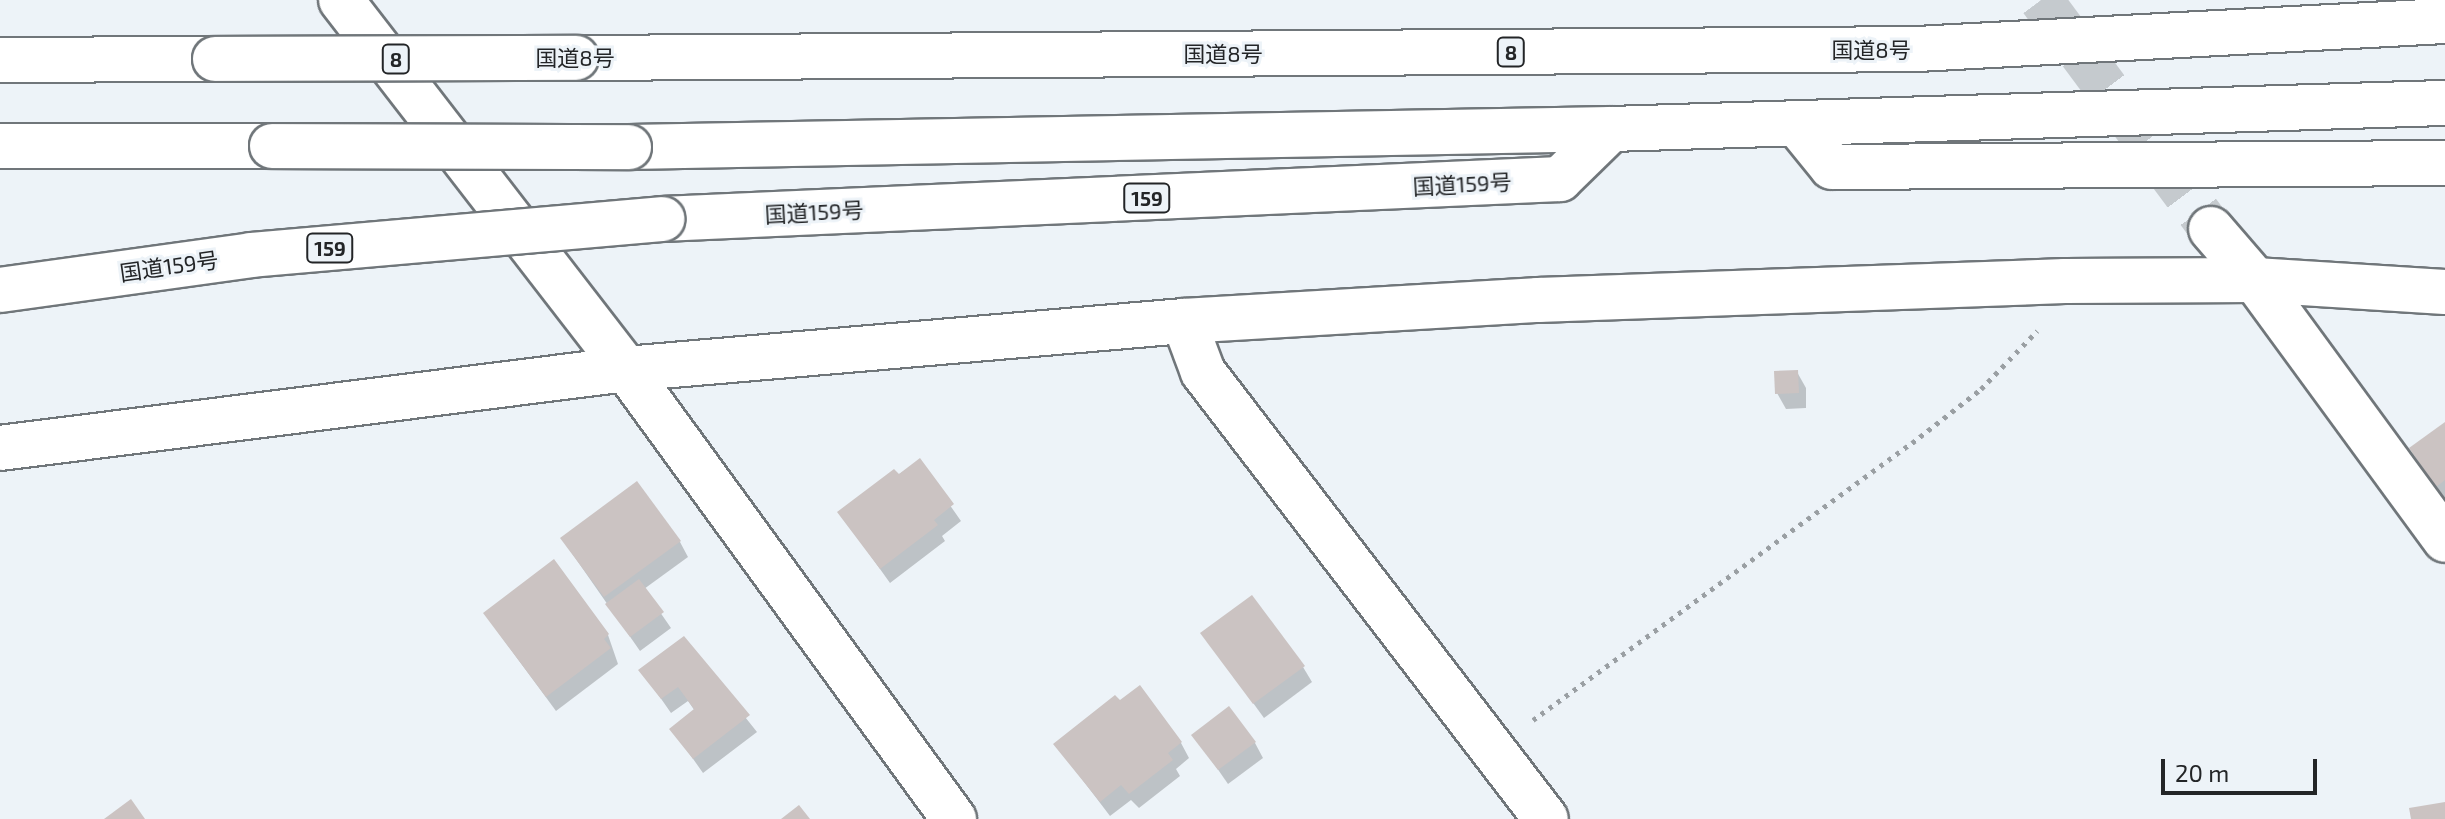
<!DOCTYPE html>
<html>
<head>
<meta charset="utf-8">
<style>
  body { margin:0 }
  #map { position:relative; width:2445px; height:819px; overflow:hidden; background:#edf3f8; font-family:"Exo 2","Noto Sans JP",sans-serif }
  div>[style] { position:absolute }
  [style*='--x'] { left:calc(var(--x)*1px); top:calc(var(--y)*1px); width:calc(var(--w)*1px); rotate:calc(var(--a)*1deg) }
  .shadow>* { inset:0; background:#0003 }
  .building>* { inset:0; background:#cbc3c2 }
  .street-tunnel>* { height:44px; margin-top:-22px; transform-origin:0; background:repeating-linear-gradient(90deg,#c5cace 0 44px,transparent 0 66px) }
  .path>* { height:5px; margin-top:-2.5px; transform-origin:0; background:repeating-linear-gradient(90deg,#9a9fa3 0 4px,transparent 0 10px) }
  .roads { filter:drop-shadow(2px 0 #70767a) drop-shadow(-2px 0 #70767a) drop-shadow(0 2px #70767a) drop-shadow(0 -2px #70767a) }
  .street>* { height:44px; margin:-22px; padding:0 22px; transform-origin:22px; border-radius:22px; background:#fff }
  .highway>* { height:44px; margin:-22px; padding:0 22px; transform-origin:22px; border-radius:22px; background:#fff }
  .bridges { filter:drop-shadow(2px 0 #70767a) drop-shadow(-2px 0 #70767a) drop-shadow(0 2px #70767a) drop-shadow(0 -2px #70767a) }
  .highway-bridge>* { height:44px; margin:-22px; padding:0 22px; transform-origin:22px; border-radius:22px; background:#fff }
  span { translate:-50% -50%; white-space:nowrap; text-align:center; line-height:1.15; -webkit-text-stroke:6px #edf3f8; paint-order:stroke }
  .shield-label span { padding:2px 6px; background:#edf3f8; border:2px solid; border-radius:6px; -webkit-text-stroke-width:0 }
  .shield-label { font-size:20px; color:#232527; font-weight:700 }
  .street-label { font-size:22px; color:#232527 }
  .scale { position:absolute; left:2161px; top:759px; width:156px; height:36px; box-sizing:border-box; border:4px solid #232527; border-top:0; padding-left:10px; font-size:24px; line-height:28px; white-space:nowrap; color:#232527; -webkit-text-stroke:6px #edf3f8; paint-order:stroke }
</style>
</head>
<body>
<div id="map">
  <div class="shadow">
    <div style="clip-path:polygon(1797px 372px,1806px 388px,1806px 408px,1786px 409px,1777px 393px)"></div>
    <div style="clip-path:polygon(2445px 425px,2445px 499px,2420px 463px)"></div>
    <div style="clip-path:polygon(919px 461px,961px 521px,942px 536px,945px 541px,890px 583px,840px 513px)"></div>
    <div style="clip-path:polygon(562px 539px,680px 542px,688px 557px,644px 589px,671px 628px,640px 651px)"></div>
    <div style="clip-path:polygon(495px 628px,608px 635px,618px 664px,556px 711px)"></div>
    <div style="clip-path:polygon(1203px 634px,1303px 667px,1312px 682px,1264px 718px)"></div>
    <div style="clip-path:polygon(683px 639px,757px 732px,703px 773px,672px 729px,695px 711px,688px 701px,671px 713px,641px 670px)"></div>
    <div style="clip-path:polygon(1194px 735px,1255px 743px,1263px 758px,1228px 784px)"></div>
    <div style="clip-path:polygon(1181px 743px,1189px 758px,1176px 769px,1180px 776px,1139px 808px,1131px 800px,1110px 816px,1056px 745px)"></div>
  </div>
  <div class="building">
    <div style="clip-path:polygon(1798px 370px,1799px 393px,1775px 394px,1774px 371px)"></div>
    <div style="clip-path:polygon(2445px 422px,2445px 480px,2436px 487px,2409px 448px)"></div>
    <div style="clip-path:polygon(920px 458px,954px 504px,934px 520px,938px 525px,880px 569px,837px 512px,894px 469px,899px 474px)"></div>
    <div style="clip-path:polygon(637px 481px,681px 541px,604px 597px,560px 538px)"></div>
    <div style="clip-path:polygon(554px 559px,609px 634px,604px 639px,611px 648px,546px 697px,483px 613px)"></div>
    <div style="clip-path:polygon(639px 579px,664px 612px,630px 637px,605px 604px)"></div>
    <div style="clip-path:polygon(1252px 595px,1305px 666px,1253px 704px,1200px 633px)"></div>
    <div style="clip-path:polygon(684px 636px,750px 715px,693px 759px,669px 729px,694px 709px,678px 687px,661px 699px,638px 670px)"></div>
    <div style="clip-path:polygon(1140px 685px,1182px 742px,1168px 753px,1173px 760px,1129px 794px,1121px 785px,1100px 802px,1053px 744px,1115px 695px,1120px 700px)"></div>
    <div style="clip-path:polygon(1229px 706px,1256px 742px,1218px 770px,1191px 735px)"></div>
    <div style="clip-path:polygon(131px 799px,145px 819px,104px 819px)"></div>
    <div style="clip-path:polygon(2445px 802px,2445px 819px,2411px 819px,2409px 808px)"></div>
    <div style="clip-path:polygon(799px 805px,810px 819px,781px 819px)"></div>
  </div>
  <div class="street-tunnel">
    <div style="--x:2041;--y:0;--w:285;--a:53.4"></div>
  </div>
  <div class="path">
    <div style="--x:1533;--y:720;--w:469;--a:-36.2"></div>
    <div style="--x:1912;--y:443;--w:88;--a:-38"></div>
    <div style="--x:1981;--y:389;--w:81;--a:-46"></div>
  </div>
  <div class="roads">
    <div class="street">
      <div style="--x:341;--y:0;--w:466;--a:52.3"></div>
      <div style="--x:626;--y:369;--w:557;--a:53.91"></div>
      <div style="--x:2211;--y:229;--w:67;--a:49.2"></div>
      <div style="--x:2255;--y:280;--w:322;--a:53.8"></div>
      <div style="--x:1184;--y:321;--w:54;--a:69.6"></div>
      <div style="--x:1203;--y:372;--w:563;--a:52.5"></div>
      <div style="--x:0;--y:448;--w:631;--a:-7.19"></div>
    </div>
    <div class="highway">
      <div style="--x:576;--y:58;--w:1341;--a:-0.38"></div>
      <div style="--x:1917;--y:49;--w:529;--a:-3.04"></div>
      <div style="--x:0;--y:60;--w:215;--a:-0.3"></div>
      <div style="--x:1797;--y:124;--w:55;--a:50.9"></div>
      <div style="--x:1832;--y:167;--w:613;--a:-0.37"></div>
      <div style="--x:0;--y:146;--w:272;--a:0"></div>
      <div style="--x:629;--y:147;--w:982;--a:-1.05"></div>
      <div style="--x:1611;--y:129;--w:834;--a:-1.79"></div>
      <div style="--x:662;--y:219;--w:899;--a:-2.55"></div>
      <div style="--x:1560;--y:179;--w:71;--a:-44.4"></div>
      <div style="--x:626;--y:369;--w:560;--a:-4.92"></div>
      <div style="--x:1184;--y:321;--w:355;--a:-3.4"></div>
      <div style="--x:1538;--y:300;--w:527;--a:-2.06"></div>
      <div style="--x:2065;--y:281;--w:190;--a:-0.3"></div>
      <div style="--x:2255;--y:280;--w:190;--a:3.6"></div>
    </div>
  </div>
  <div class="bridges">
    <div class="highway-bridge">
      <div style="--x:215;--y:59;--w:361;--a:-0.2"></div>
      <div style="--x:272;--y:146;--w:357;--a:0.2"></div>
      <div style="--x:0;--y:290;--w:253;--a:-7.9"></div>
      <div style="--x:251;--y:255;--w:413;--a:-5"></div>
    </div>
  </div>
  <div class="shield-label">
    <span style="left:1511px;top:52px">8</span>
    <span style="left:396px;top:59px">8</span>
    <span style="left:1147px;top:198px">159</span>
    <span style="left:330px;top:248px">159</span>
  </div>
  <div class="street-label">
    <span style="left:1871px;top:50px">国道8号</span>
    <span style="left:1223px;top:54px">国道8号</span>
    <span style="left:575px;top:58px">国道8号</span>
    <span style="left:1462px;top:184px;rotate:-3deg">国道159号</span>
    <span style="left:814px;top:212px;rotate:-3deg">国道159号</span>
    <span style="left:169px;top:266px;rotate:-8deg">国道159号</span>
  </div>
  <div class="scale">20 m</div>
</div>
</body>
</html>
